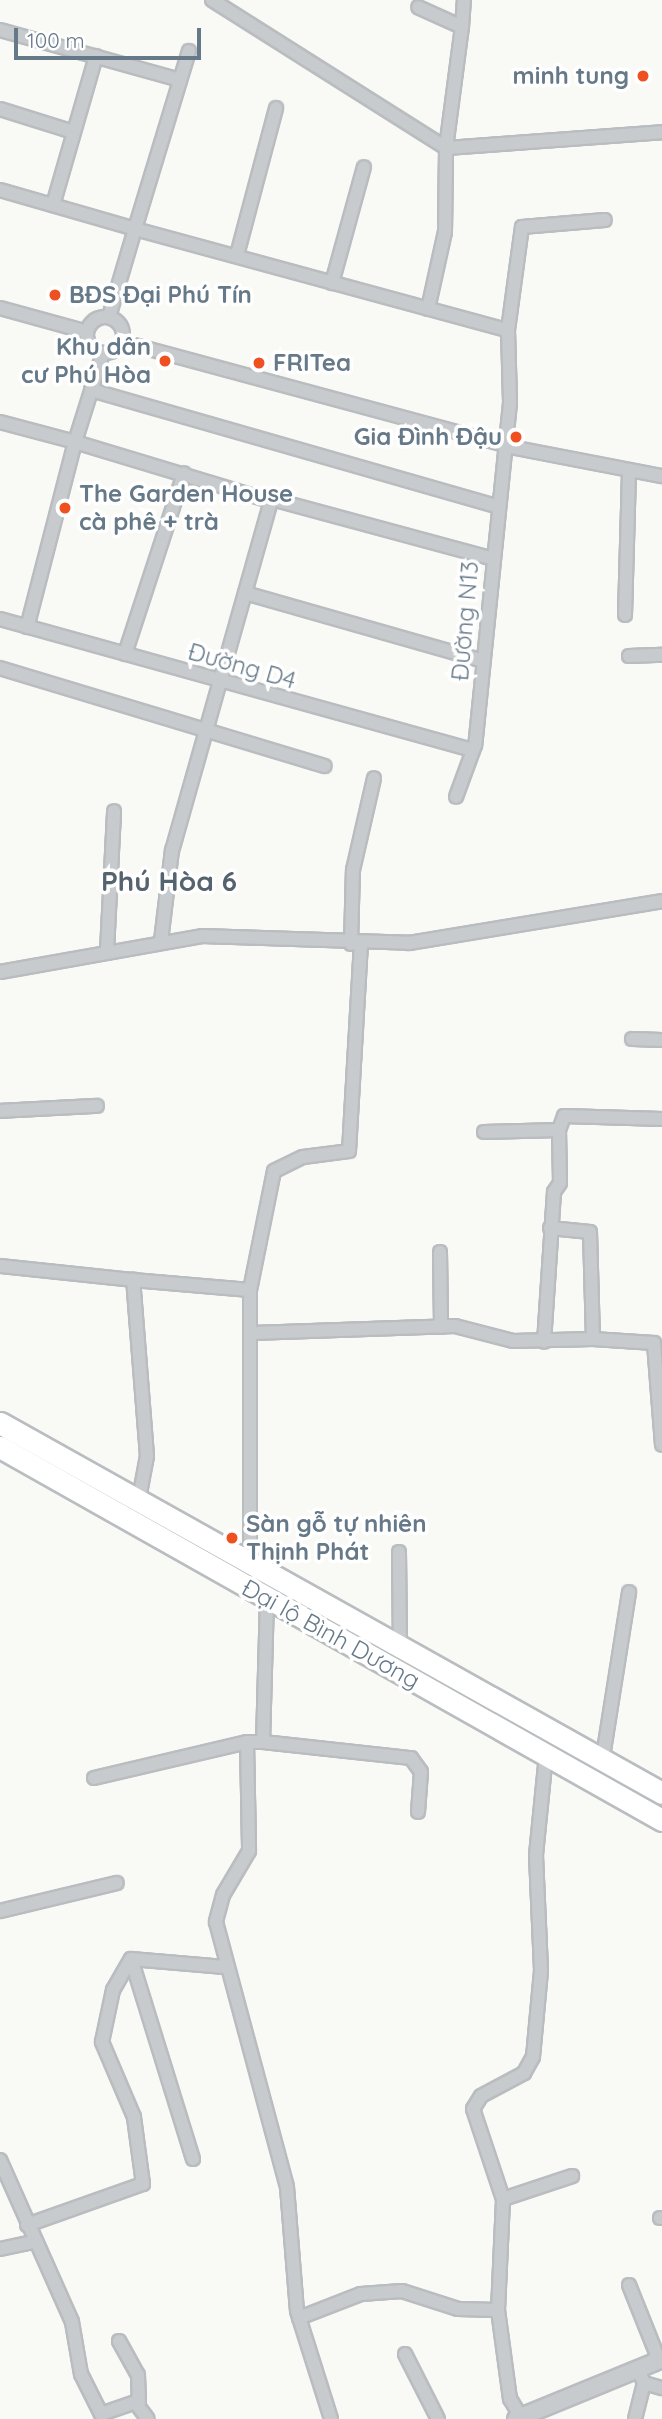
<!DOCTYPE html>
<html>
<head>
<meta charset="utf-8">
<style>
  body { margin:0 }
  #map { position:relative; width:662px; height:2419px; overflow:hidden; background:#f9f9f6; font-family:Quicksand,sans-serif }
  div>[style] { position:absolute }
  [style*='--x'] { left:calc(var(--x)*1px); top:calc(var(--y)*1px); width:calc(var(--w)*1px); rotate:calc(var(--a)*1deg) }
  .roads { filter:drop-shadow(2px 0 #b9bdc0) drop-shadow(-2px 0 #b9bdc0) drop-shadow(0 2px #b9bdc0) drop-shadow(0 -2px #b9bdc0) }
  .minor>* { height:12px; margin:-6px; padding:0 6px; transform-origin:6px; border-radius:6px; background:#c7cbce }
  .minor>.ring { margin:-6px; padding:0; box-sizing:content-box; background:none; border:12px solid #c7cbce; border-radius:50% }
  .tertiary>* { height:16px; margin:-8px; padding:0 8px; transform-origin:8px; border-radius:8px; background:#c7cbce }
  .trunk>* { height:21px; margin:-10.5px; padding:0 10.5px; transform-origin:10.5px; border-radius:10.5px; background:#fff }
  .dots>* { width:19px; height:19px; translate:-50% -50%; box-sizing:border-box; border:4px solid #fff; border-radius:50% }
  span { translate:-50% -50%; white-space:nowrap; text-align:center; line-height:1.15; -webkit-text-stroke:7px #fff; paint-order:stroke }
  .poi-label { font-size:24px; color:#667989; font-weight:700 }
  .right { translate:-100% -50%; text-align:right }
  .left { translate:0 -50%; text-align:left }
  .street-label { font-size:24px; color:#667989 }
  .quarter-label { font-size:28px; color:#54636e; font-weight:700 }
  .scale { position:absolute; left:14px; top:28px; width:187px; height:32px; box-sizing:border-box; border:4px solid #667989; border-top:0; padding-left:9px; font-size:21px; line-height:24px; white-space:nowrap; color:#667989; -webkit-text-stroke:5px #fff; paint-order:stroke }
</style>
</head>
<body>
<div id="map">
  <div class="roads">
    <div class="minor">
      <div style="--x:212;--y:0;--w:277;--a:32.3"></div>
      <div style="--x:446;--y:148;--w:122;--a:-82.5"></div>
      <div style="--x:462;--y:27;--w:48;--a:-155.6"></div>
      <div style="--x:462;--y:27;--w:27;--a:-86"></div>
      <div style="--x:0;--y:30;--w:187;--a:15.5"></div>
      <div style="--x:189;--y:51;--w:186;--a:106.9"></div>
      <div style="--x:135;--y:229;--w:386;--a:15.2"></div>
      <div style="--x:508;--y:330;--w:73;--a:88.4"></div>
      <div style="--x:510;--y:403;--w:344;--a:95.8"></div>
      <div style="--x:475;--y:745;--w:55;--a:110.1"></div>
      <div style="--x:0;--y:109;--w:77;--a:17.3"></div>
      <div style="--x:0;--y:190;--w:141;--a:16.1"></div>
      <div style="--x:135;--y:229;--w:92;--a:106.5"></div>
      <div style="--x:53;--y:205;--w:155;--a:-73.9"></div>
      <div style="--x:237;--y:255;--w:152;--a:-75.1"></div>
      <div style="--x:332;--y:283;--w:120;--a:-74.6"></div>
      <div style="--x:0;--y:308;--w:90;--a:15.4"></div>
      <div style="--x:428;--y:309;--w:79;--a:-77.6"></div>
      <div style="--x:445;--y:232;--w:84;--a:-89.3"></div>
      <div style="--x:446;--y:148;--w:217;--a:-4.2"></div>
      <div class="ring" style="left:87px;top:317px;width:24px;height:24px"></div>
      <div style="--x:508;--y:330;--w:104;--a:-82.3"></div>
      <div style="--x:522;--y:227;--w:83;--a:-4.8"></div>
      <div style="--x:123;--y:342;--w:407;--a:15.1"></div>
      <div style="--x:516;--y:448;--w:149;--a:10.9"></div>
      <div style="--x:103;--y:353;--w:93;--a:107.5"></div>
      <div style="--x:75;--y:442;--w:205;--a:16.8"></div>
      <div style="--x:271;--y:501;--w:363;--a:105.8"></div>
      <div style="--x:172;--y:850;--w:92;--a:96.9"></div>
      <div style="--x:91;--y:390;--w:423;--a:16"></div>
      <div style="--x:0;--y:422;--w:78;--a:14.9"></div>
      <div style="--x:75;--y:442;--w:191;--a:104.5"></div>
      <div style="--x:268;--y:498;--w:231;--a:15.1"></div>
      <div style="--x:245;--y:593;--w:248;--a:15.9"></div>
      <div style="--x:625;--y:615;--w:145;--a:-88.4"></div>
      <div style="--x:0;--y:619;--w:491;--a:15.5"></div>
      <div style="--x:125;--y:654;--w:190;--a:-71.9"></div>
      <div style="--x:629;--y:656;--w:33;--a:-2"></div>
      <div style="--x:0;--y:668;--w:339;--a:16.8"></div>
      <div style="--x:351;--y:944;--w:74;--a:-88.5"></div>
      <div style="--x:353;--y:870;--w:94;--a:-77.1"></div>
      <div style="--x:107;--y:951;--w:140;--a:-87.1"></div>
      <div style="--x:0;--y:972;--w:205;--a:-10.1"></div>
      <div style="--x:202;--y:936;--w:207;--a:1.9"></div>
      <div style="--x:409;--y:943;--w:256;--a:-9.4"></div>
      <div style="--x:632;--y:1039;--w:30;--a:2"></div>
      <div style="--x:0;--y:1111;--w:97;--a:-3"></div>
      <div style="--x:559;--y:1130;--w:15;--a:-70"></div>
      <div style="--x:564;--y:1116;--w:98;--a:1.8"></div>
      <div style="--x:484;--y:1132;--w:75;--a:-1.5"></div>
      <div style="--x:559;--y:1130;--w:53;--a:88.9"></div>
      <div style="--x:560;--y:1183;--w:11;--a:124"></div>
      <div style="--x:554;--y:1192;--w:150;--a:93.8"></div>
      <div style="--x:550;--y:1228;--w:40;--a:5.7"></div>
      <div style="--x:590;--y:1232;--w:107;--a:88.4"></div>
      <div style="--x:593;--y:1339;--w:61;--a:3.8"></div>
      <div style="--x:654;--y:1343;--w:102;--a:85.5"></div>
      <div style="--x:440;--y:1252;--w:75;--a:89.2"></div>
      <div style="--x:0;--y:1266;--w:134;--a:6"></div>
      <div style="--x:252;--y:1333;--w:203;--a:-2"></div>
      <div style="--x:455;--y:1326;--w:60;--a:14.5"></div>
      <div style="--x:513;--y:1341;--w:80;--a:-1.4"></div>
      <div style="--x:138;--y:1504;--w:49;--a:-79.4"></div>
      <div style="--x:147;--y:1456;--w:177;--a:-94.5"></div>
      <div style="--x:133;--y:1280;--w:117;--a:4.9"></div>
      <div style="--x:399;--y:1552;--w:98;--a:89.4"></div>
      <div style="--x:250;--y:1567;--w:277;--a:-90"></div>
      <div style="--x:250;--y:1290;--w:121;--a:-78.6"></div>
      <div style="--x:274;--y:1171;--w:32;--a:-26"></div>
      <div style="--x:303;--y:1157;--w:46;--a:-7.4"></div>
      <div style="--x:349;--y:1151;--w:206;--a:-86.7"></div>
      <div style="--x:267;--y:1599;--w:143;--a:91.6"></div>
      <div style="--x:263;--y:1742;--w:16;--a:180"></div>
      <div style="--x:247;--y:1742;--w:109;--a:88.9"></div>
      <div style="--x:249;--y:1851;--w:51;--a:120.6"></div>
      <div style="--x:223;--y:1895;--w:28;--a:105"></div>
      <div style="--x:216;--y:1922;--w:274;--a:75"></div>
      <div style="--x:287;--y:2187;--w:124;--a:85.4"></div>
      <div style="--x:297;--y:2311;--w:113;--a:72.5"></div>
      <div style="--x:263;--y:1742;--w:149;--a:6.2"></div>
      <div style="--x:411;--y:1758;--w:17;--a:54"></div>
      <div style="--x:421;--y:1772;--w:40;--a:94.3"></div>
      <div style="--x:602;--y:1763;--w:173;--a:-81"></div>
      <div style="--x:94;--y:1778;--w:157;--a:-13.2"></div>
      <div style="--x:0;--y:1911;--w:120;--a:-13.5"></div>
      <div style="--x:193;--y:2159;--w:209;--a:-107.2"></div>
      <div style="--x:131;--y:1959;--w:94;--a:4.9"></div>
      <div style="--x:0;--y:2160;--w:177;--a:66"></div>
      <div style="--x:72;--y:2322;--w:53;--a:80.2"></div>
      <div style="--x:81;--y:2374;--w:45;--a:63.4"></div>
      <div style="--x:101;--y:2414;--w:36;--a:-19"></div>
      <div style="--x:135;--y:2402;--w:21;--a:53"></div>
      <div style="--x:503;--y:2199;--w:73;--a:-18.4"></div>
      <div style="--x:660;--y:2218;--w:2;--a:0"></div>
      <div style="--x:27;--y:2225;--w:123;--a:-19.5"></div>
      <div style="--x:143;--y:2184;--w:68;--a:-97.7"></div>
      <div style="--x:134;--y:2117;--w:82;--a:-113.1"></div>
      <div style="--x:102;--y:2042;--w:53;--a:-78.1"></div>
      <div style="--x:113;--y:1990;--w:36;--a:-60"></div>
      <div style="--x:0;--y:2249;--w:33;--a:-12"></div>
      <div style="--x:629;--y:2285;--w:81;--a:68.2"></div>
      <div style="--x:299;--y:2318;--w:66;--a:-21.2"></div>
      <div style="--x:361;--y:2294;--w:41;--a:-4.2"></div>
      <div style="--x:402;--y:2291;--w:59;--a:17.8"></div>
      <div style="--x:458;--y:2309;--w:40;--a:1.4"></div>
      <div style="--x:119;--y:2341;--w:39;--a:61"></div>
      <div style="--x:138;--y:2375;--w:28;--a:88"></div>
      <div style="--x:405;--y:2354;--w:73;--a:63.1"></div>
      <div style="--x:644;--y:2383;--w:19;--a:16"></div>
      <div style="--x:521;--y:2417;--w:21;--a:-121"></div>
      <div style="--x:510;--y:2399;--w:90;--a:-97.7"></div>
      <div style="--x:498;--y:2310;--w:111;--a:-87.4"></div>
      <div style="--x:503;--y:2199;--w:95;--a:-108.4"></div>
      <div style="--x:473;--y:2109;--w:15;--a:-58"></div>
      <div style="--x:481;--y:2096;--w:49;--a:-28.1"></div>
      <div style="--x:524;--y:2073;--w:18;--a:-61"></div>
      <div style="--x:533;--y:2057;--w:87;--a:-84.7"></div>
      <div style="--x:541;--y:1970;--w:115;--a:-92.5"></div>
      <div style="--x:536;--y:1855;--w:100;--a:-84.3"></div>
      <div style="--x:635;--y:2419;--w:37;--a:-76"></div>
      <div style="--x:644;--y:2383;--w:15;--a:-113"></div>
    </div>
    <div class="tertiary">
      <div style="--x:516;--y:2419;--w:158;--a:-22.3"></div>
    </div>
    <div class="trunk">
      <div style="--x:0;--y:1423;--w:758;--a:29.2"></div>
      <div style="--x:0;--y:1447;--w:760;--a:29.4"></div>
    </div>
  </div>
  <div class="dots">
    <div style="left:643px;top:76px;background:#ef5020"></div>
    <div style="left:55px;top:295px;background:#ef5020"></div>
    <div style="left:165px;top:361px;background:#ef5020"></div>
    <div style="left:259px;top:363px;background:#ef5020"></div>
    <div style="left:516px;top:437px;background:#ef5020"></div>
    <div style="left:65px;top:508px;background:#ef5020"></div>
    <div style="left:232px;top:1538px;background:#ef5020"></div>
  </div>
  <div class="poi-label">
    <span class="right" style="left:629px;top:76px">minh tung</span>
    <span class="left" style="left:69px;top:295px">BĐS Đại Phú Tín</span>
    <span class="right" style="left:151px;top:361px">Khu dân<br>cư Phú Hòa</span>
    <span class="left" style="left:273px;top:363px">FRITea</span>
    <span class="right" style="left:502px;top:437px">Gia Đình Đậu</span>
    <span class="left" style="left:79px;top:508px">The Garden House<br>cà phê + trà</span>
    <span class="left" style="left:246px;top:1538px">Sàn gỗ tự nhiên<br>Thịnh Phát</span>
  </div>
  <div class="street-label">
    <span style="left:465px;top:621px;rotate:-85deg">Đường N13</span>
    <span style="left:242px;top:666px;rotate:16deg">Đường D4</span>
    <span style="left:331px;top:1634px;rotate:29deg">Đại lộ Bình Dương</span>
  </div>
  <div class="quarter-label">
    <span style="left:169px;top:881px">Phú Hòa 6</span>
  </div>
  <div class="scale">100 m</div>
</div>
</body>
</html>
